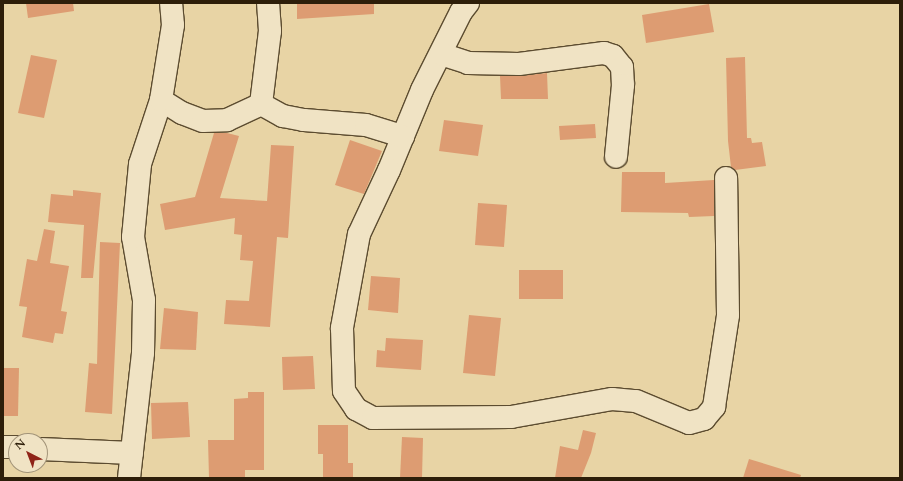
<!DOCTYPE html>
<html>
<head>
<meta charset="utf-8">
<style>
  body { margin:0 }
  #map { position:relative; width:903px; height:481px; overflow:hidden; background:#e8d4a5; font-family:Cardo,serif }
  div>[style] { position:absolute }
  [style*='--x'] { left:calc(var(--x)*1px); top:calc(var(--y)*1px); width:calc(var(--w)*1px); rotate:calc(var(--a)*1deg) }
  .building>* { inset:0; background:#dd9c72 }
  .roads { filter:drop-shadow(1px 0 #5c4c30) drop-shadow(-1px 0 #5c4c30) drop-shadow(0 1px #5c4c30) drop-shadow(0 -1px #5c4c30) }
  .minor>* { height:22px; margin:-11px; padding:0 11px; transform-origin:11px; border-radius:11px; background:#f0e3c4 }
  span { translate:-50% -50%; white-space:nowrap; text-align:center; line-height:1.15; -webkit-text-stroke:3px #f0e3c4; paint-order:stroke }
  .frame { position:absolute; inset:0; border:4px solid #2d1e09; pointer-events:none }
  .north { position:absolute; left:8px; top:433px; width:40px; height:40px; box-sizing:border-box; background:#f0e3c4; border:1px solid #a29479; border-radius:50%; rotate:318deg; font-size:11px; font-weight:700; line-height:16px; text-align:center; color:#2d1e09 }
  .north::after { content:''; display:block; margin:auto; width:14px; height:18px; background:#8f2418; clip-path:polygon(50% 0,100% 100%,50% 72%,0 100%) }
</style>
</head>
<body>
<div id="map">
  <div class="building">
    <div style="clip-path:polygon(26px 3px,73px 3px,74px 11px,28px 18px)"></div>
    <div style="clip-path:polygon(297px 3px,374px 3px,374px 14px,297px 19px)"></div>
    <div style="clip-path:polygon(709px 4px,714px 32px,646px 43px,642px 15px)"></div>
    <div style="clip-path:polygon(31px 55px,57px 60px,44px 118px,18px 113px)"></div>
    <div style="clip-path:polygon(745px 57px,747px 138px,751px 138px,752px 143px,762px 142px,766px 166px,735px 170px,731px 167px,728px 141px,726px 58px)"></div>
    <div style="clip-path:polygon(547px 73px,548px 99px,501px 99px,500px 76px,520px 76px)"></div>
    <div style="clip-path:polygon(444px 120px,483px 125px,478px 156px,439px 151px)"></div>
    <div style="clip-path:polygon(595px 124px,596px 138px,560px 140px,559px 126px)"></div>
    <div style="clip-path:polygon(214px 133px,227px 133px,239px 136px,220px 198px,267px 201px,271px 145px,294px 146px,288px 238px,277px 237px,270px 327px,224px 324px,226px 300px,249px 301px,253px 261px,240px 260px,242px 235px,234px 234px,235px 218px,165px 230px,160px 204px,195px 197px)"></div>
    <div style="clip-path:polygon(350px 140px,382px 151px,364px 194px,335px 185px)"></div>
    <div style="clip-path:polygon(622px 172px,665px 172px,665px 183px,714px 180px,714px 216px,689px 217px,688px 213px,621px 212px)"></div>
    <div style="clip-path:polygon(73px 190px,101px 193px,93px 278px,81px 278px,84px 225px,48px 222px,51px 194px,73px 196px)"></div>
    <div style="clip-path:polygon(478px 203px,507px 205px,504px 247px,475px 245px)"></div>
    <div style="clip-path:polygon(44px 229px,55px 231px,50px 263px,69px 266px,61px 311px,67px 312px,63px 334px,55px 333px,53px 343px,22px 337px,27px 307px,19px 306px,27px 259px,37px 261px)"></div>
    <div style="clip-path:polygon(100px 242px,120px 243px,112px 414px,85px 412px,89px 363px,97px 364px)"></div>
    <div style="clip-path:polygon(519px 270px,563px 270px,563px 299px,519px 299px)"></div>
    <div style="clip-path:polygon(371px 276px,400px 278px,398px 313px,368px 310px)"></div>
    <div style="clip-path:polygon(164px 308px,198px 312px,196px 350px,160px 349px)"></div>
    <div style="clip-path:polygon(469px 315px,501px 318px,495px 376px,463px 373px)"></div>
    <div style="clip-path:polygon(386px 338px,423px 340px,421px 370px,376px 367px,377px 350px,385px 351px)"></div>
    <div style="clip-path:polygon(313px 356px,315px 389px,283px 390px,282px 357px)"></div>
    <div style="clip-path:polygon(3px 368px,19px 368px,18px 416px,3px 416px)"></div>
    <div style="clip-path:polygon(248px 392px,264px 392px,264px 470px,245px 470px,245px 478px,209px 478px,208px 440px,234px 440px,234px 399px,248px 398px)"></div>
    <div style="clip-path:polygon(188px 402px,190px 437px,152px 439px,151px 403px)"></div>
    <div style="clip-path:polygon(318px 425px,348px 425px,348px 463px,353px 463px,353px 478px,323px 478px,323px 454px,318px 454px)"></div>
    <div style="clip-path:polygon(583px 430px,596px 433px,591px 453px,581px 478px,555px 478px,560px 446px,578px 450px)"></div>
    <div style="clip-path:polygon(402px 437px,423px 438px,422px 478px,400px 478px)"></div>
    <div style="clip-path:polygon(749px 459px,801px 475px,800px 478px,743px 478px)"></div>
  </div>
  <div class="roads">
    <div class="minor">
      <div style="--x:468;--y:3;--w:11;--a:128"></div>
      <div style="--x:461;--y:12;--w:87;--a:116.6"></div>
      <div style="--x:422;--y:90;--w:87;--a:112.4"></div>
      <div style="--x:389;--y:170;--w:71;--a:115.1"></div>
      <div style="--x:359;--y:234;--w:96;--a:100.3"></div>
      <div style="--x:342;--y:328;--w:63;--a:88.2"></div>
      <div style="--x:344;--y:391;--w:22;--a:56"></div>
      <div style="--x:356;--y:409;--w:19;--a:28"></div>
      <div style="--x:373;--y:418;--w:138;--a:-0.4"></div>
      <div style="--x:511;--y:417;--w:103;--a:-10.1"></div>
      <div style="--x:612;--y:399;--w:24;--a:5"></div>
      <div style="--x:636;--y:401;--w:57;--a:22.5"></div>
      <div style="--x:689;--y:423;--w:16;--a:-15"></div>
      <div style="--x:704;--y:419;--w:16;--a:-50"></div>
      <div style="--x:714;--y:407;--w:93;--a:-81.3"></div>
      <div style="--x:728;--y:315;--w:137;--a:-90.8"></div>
      <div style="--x:441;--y:54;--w:28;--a:18"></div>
      <div style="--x:468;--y:63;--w:51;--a:1.1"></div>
      <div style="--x:519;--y:64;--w:86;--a:-7.4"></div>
      <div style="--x:604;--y:53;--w:9;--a:18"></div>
      <div style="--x:613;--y:56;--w:14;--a:51"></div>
      <div style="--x:622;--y:67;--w:18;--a:87"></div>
      <div style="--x:623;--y:85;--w:72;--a:95.6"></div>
      <div style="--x:161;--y:100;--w:25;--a:32"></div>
      <div style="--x:182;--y:113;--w:22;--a:21"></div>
      <div style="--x:203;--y:121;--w:24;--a:-2"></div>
      <div style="--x:227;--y:120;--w:38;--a:-25"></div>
      <div style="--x:261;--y:104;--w:25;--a:29"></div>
      <div style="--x:283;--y:116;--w:21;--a:11"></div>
      <div style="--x:304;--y:120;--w:62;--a:4.6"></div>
      <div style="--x:366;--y:125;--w:39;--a:17"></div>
      <div style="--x:261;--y:104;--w:74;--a:-83"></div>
      <div style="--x:270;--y:31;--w:28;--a:-94"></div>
      <div style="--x:3;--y:447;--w:13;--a:0"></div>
      <div style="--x:40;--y:449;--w:92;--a:2.5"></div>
      <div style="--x:129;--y:478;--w:126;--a:-83.6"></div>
      <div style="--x:143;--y:353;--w:53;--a:-88.9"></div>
      <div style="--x:144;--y:300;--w:64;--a:-99.9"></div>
      <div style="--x:133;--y:237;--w:73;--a:-84.5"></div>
      <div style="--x:140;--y:164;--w:67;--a:-71.8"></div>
      <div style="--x:161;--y:100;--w:76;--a:-80.9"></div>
      <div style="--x:173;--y:25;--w:22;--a:-95"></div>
    </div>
  </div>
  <div class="frame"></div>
  <div class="north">N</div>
</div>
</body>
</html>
